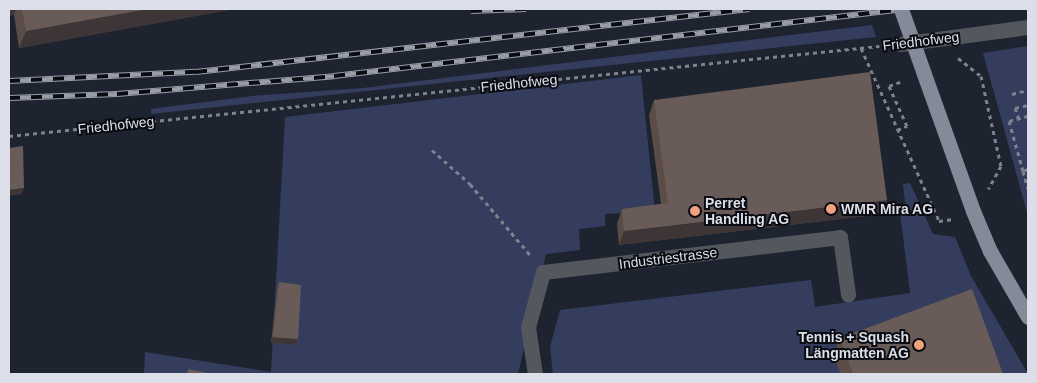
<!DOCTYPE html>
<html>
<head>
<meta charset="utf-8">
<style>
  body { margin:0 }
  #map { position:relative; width:1037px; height:383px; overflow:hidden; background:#1e2330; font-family:Helvetica,sans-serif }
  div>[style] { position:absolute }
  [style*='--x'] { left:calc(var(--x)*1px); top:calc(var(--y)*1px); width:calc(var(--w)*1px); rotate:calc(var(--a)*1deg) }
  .green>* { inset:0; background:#343d5e }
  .path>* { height:3px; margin-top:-1.5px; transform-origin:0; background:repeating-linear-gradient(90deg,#7e828d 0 4px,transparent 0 8px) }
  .minor>* { height:15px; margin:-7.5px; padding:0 7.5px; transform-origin:7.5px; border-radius:7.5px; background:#54575e }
  .major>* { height:15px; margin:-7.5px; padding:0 7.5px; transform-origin:7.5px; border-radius:7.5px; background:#858a98 }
  .rail>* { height:5.5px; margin-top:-2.75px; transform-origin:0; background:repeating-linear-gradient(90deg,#0a0c12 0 11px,#999da8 0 22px); box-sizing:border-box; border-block:1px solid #999da8 }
  .major-bridge>* { height:15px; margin:-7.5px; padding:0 7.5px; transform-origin:7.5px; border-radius:7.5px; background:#858a98 }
  .wall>* { inset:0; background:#5c4c46 }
  .shaded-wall>* { inset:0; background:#3d3536 }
  .building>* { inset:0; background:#695c58 }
  .dots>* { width:14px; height:14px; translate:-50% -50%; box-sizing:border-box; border:2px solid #0a0c12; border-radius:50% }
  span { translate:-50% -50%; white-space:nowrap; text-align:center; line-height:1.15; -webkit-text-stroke:4px #0a0c12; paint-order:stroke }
  .street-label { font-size:14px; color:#dcdfe9 }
  .poi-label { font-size:14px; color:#dcdfe9; font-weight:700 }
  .left { translate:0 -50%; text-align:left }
  .right { translate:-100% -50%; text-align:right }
  .frame { position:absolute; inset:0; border:10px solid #dcdfe9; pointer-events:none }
</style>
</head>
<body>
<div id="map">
  <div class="green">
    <div style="clip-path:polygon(872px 25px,876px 37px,151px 114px,151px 109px,252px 96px,363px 88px)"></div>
    <div style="clip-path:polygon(1028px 46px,1028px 216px,983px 53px)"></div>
    <div style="clip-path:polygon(641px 75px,655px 211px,605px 214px,605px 226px,579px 229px,580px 250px,546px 254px,518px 374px,144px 374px,145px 352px,271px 372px,285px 117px)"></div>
    <div style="clip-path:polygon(910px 183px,933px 234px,955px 237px,971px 276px,1028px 374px,553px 374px,550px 347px,560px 310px,811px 280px,815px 307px,910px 293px,900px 212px,906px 211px,903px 184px)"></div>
  </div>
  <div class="path">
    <div style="--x:861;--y:48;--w:190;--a:65.7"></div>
    <div style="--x:939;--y:221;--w:14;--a:-8"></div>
    <div style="--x:958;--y:58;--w:29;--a:38"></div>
    <div style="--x:981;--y:76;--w:92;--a:77.5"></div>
    <div style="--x:1001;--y:166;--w:26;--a:119"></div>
    <div style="--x:1012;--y:94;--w:16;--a:-14"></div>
    <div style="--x:1019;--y:119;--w:12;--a:-110"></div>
    <div style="--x:1015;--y:108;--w:13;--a:-13"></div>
    <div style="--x:897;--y:130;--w:11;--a:-22"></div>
    <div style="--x:907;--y:126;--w:44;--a:-114.2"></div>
    <div style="--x:889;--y:86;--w:12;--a:-20"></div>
    <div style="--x:9;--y:136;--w:875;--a:-5.91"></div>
    <div style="--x:432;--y:150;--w:51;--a:41.8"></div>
    <div style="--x:470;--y:184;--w:94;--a:49.7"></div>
    <div style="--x:1028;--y:169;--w:5;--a:158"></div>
    <div style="--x:1023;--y:171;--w:19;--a:74"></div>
    <div style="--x:1023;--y:171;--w:52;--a:-105.6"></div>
    <div style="--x:1009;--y:121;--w:20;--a:-15"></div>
  </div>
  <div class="minor">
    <div style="--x:900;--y:44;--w:129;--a:-7.6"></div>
    <div style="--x:535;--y:374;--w:48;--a:-98.5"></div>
    <div style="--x:528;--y:327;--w:57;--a:-74.7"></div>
    <div style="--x:543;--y:272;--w:299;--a:-6.7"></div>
    <div style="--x:840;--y:237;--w:58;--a:82"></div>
  </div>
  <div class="major">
    <div style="--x:924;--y:74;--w:145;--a:70.3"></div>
    <div style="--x:973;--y:211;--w:43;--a:67"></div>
    <div style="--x:990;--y:251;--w:76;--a:60.1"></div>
  </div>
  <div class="rail">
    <div style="--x:471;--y:11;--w:55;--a:-2.1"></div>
    <div style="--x:9;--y:81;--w:187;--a:-2.8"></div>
    <div style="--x:196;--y:72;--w:557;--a:-6.5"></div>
    <div style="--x:9;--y:98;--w:108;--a:-2.1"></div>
    <div style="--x:117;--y:94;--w:218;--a:-4.7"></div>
    <div style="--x:334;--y:76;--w:574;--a:-6.7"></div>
  </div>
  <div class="major-bridge">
    <div style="--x:901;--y:9;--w:69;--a:70.5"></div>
  </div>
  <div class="wall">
    <div style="clip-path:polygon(9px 9px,234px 9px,19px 48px,14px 15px)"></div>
    <div style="clip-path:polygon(654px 100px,887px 200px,882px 214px,619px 245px,617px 224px,622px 209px,661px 204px,649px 115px)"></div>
    <div style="clip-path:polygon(279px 282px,298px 339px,296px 345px,271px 343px,277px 289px)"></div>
    <div style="clip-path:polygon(840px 338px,1003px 374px,841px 374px,833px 355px)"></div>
  </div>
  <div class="shaded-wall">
    <div style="clip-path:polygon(9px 9px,16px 9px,14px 15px,9px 16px)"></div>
    <div style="clip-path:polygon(147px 9px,234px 9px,19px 48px,26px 31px)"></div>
    <div style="clip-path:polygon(24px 188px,22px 194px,9px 196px,9px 190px)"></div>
    <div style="clip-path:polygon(887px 200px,882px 214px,619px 245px,624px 231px)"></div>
    <div style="clip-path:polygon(273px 337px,298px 339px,296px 345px,271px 343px)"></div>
  </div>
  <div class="building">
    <div style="clip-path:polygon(22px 9px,147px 9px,26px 31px)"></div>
    <div style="clip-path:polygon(870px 72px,887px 200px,624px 231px,622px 209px,668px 203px,654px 100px)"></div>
    <div style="clip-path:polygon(23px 146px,24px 188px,9px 190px,9px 148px)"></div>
    <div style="clip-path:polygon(279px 282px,301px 285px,298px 339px,273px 337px)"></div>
    <div style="clip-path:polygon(972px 289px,1003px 374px,853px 374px,840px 338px)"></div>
    <div style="clip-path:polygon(188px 369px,212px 374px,187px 374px)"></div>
  </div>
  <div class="dots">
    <div style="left:831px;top:209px;background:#f2a17e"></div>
    <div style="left:695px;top:211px;background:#f2a17e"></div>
    <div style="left:919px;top:345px;background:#f2a17e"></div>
  </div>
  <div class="street-label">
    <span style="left:921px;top:41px;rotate:-7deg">Friedhofweg</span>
    <span style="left:519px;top:83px;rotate:-6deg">Friedhofweg</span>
    <span style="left:116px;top:125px;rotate:-6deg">Friedhofweg</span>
    <span style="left:668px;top:258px;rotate:-7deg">Industriestrasse</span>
  </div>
  <div class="poi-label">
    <span class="left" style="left:705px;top:211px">Perret<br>Handling AG</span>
    <span class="left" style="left:841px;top:209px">WMR Mira AG</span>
    <span class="right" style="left:909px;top:345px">Tennis + Squash<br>Längmatten AG</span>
  </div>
  <div class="frame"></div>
</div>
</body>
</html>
